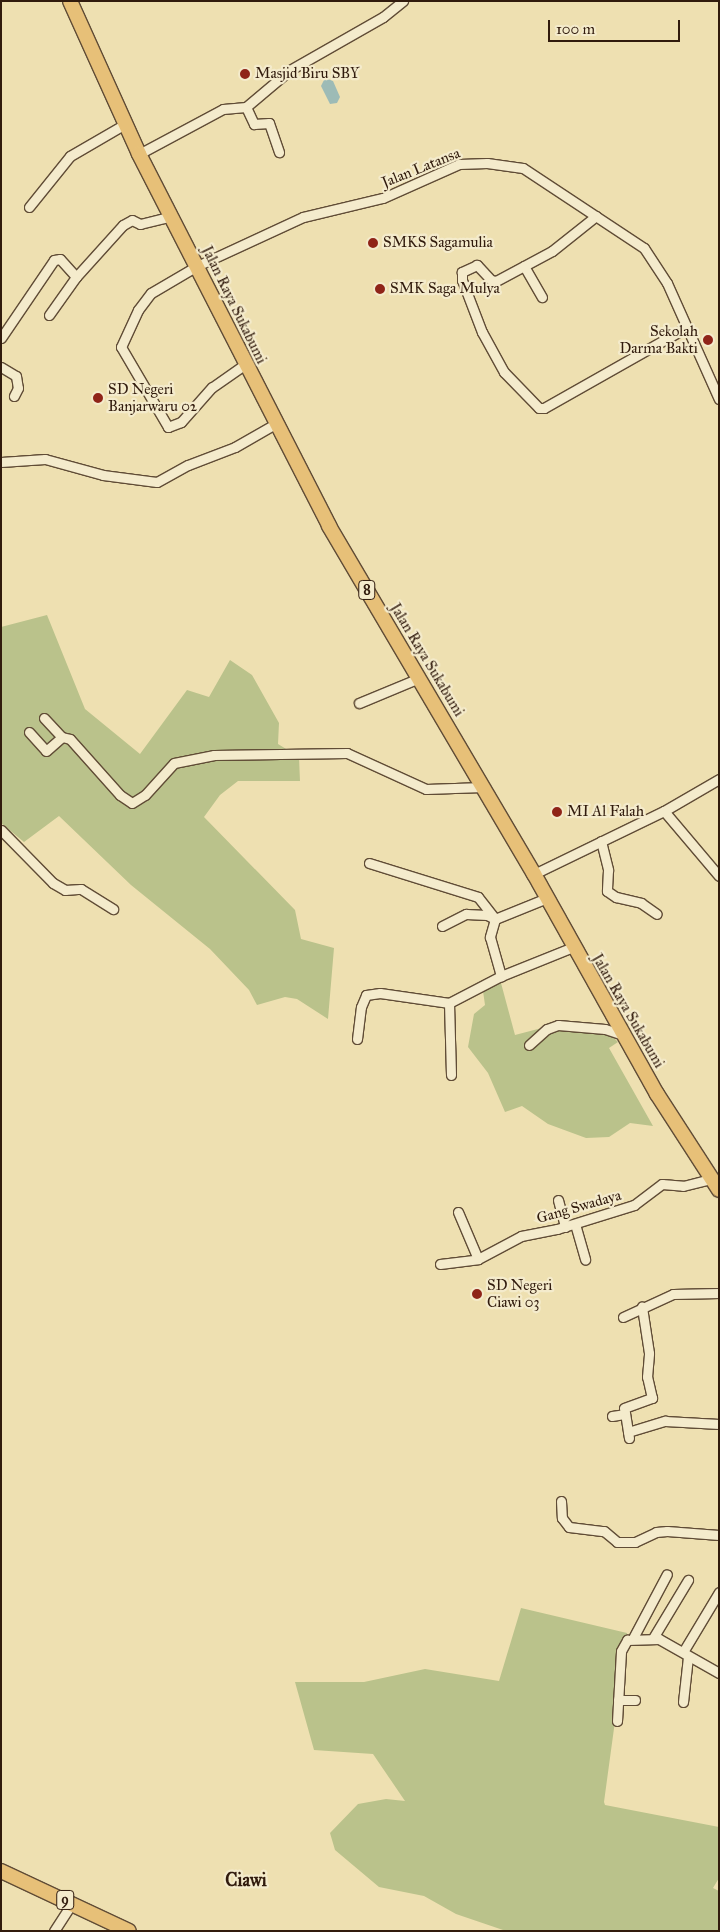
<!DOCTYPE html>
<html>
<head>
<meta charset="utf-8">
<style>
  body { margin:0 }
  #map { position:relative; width:720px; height:1932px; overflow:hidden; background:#eee0b1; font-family:"IM FELL Great Primer",serif }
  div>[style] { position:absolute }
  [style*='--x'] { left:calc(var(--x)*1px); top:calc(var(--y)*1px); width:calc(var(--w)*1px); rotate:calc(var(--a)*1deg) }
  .green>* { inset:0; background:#bac28b }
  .water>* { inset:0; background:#9dbbb6 }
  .roads { filter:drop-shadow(1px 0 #604c36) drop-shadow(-1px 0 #604c36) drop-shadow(0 1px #604c36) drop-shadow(0 -1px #604c36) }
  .minor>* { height:9px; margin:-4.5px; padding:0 4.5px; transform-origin:4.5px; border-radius:4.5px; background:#f4ebcc }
  .highway>* { height:14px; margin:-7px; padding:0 7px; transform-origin:7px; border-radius:7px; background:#e7c078 }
  .dots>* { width:14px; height:14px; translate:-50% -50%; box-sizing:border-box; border:2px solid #f4ebcc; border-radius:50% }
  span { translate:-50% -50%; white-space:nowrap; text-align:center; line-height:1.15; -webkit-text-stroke:4.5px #f4ebcc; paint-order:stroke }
  .shield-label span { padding:1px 4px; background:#f4ebcc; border:1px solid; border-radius:4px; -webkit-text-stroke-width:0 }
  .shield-label { font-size:14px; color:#311b0d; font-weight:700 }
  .poi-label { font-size:15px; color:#311b0d }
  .left { translate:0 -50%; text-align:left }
  .right { translate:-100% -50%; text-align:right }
  .street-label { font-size:15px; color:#311b0d }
  .quarter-label { font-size:18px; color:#311b0d; font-weight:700 }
  .frame { position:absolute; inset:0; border:2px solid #311b0d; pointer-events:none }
  .scale { position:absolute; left:548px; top:20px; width:132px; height:22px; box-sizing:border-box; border:2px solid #311b0d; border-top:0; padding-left:6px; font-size:15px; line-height:18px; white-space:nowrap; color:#311b0d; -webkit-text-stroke:4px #f4ebcc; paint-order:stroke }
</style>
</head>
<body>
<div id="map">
  <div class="green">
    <div style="clip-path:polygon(47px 615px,85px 709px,140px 754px,187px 690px,209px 697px,230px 660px,252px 675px,279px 723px,278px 744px,299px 757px,300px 781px,238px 781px,220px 795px,204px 817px,295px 910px,301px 939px,334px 948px,328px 1019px,297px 999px,285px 997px,257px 1005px,249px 990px,210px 949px,131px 885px,59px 816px,24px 842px,1px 823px,1px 627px)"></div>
    <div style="clip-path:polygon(501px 983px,515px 1035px,557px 1024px,586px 1026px,611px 1035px,618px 1042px,609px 1048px,653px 1126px,630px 1123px,609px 1137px,586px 1138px,548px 1124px,522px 1106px,505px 1112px,488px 1073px,468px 1047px,474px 1014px,485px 1005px,483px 991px)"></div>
    <div style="clip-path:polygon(521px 1608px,627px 1633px,604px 1802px,605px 1805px,719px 1827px,719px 1878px,713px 1888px,719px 1891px,719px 1931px,506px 1931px,456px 1914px,424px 1896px,379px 1887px,335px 1850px,330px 1833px,358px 1804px,386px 1799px,405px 1801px,373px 1754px,314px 1750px,295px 1682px,364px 1682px,425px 1669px,499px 1681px)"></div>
  </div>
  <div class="water">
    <div style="clip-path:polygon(325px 78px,333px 81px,340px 97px,337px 103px,330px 104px,321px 86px)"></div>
  </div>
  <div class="roads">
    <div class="minor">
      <div style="--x:246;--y:107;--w:19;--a:65"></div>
      <div style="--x:254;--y:124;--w:15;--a:-4"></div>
      <div style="--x:269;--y:123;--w:31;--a:71"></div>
      <div style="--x:139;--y:154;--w:95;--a:-28.2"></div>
      <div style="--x:223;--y:109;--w:23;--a:-5"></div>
      <div style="--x:246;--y:107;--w:57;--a:-40.1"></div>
      <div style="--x:290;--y:70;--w:107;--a:-29.7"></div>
      <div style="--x:383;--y:17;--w:26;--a:-39"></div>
      <div style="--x:29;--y:207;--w:65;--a:-51.2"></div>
      <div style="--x:70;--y:156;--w:64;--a:-30.2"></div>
      <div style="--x:596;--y:216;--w:56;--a:141.5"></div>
      <div style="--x:552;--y:251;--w:64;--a:151.8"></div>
      <div style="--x:496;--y:281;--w:5;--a:-169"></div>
      <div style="--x:491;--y:280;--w:21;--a:-133"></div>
      <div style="--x:477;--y:265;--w:17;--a:155"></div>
      <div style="--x:462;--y:272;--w:8;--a:90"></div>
      <div style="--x:462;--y:280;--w:56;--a:69"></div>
      <div style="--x:482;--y:332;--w:46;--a:61.2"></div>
      <div style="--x:504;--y:372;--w:50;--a:45.8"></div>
      <div style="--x:539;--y:408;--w:5;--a:0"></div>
      <div style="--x:544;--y:408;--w:164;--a:-29.5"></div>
      <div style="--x:524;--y:266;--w:36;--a:60"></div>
      <div style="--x:49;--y:315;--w:47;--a:-54.6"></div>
      <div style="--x:76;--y:277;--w:70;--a:-47.9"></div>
      <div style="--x:123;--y:225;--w:10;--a:-29"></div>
      <div style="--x:132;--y:220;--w:9;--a:27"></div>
      <div style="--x:140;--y:224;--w:33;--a:-14"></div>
      <div style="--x:1;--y:338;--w:94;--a:-55.8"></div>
      <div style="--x:54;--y:260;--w:6;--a:-9"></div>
      <div style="--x:60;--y:259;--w:24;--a:48"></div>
      <div style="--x:244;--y:365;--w:39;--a:145"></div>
      <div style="--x:212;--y:387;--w:47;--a:131.5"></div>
      <div style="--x:181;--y:422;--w:14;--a:159"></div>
      <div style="--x:168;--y:427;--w:93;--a:-120.4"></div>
      <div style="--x:121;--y:347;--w:41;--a:-65.3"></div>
      <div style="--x:138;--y:310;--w:21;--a:-53"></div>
      <div style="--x:151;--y:293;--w:53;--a:-30.4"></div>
      <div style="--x:197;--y:266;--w:117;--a:-24.8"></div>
      <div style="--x:303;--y:217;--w:82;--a:-13.4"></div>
      <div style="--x:383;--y:198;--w:83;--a:-24.1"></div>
      <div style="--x:459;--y:164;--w:28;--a:-2"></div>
      <div style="--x:487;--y:163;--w:36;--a:8"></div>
      <div style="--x:523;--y:168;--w:145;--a:33.5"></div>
      <div style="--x:644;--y:248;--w:42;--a:56.7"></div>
      <div style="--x:667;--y:283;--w:127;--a:65.9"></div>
      <div style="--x:1;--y:367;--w:17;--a:31"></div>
      <div style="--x:16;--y:376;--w:12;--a:81"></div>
      <div style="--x:18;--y:388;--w:9;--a:117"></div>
      <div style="--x:1;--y:462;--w:44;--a:-3.9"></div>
      <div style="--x:45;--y:459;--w:60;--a:15.4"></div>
      <div style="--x:103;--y:475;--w:54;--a:7.4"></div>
      <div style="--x:157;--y:482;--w:35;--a:-29"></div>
      <div style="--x:188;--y:465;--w:50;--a:-21"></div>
      <div style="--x:235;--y:447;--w:46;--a:-29.9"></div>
      <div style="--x:359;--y:703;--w:65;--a:-22.6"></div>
      <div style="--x:44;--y:718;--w:26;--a:47"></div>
      <div style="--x:29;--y:732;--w:25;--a:48"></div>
      <div style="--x:46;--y:751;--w:21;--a:-41"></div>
      <div style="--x:62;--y:737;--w:8;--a:14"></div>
      <div style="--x:70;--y:739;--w:75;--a:48.2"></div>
      <div style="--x:120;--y:795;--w:14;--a:34"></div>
      <div style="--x:132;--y:803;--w:15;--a:-32"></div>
      <div style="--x:145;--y:795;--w:43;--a:-47.8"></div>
      <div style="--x:174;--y:763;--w:41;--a:-11.3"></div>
      <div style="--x:214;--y:755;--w:133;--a:-0.9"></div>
      <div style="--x:347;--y:753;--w:87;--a:24.5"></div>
      <div style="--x:426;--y:789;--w:57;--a:-2"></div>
      <div style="--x:664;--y:811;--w:85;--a:49.8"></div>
      <div style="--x:1;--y:830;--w:74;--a:45.5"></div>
      <div style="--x:53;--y:883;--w:14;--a:30"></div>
      <div style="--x:65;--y:890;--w:16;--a:-4"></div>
      <div style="--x:81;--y:889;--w:38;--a:32"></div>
      <div style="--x:601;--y:841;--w:30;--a:76"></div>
      <div style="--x:608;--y:870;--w:21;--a:93"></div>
      <div style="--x:607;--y:891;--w:11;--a:34"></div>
      <div style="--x:616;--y:897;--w:26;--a:13"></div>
      <div style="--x:641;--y:903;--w:19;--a:35"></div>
      <div style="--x:369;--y:863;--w:114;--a:17.3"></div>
      <div style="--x:478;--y:897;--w:28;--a:52"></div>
      <div style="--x:495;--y:919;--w:19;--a:106"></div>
      <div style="--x:490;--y:937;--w:41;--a:74.2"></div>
      <div style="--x:534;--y:874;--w:144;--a:-25.9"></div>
      <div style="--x:664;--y:811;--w:64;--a:-30.2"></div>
      <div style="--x:442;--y:926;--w:27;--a:-27"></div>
      <div style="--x:466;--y:914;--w:21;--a:3"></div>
      <div style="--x:487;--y:915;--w:9;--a:27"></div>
      <div style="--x:495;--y:919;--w:56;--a:-22"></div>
      <div style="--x:449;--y:1003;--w:72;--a:88.4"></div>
      <div style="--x:357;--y:1039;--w:32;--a:-83"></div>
      <div style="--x:361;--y:1007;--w:13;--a:-67"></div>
      <div style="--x:366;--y:995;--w:14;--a:-8"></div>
      <div style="--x:380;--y:993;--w:70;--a:8.2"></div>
      <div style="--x:449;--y:1003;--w:59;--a:-27.4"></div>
      <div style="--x:501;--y:976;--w:78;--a:-21.9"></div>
      <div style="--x:529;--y:1045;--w:24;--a:-42"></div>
      <div style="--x:547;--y:1029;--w:12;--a:-20"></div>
      <div style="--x:558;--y:1025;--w:47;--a:4.9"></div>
      <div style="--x:605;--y:1029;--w:19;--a:18"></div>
      <div style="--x:558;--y:1200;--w:28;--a:75"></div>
      <div style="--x:458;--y:1212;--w:51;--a:66.9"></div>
      <div style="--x:575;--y:1224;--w:37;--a:74"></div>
      <div style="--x:440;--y:1264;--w:38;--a:-7"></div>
      <div style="--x:478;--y:1259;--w:49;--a:-28.1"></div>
      <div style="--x:521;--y:1236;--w:37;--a:-11"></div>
      <div style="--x:557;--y:1229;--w:81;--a:-17.3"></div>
      <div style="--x:634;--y:1205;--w:35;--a:-37"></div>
      <div style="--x:662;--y:1184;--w:21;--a:5"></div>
      <div style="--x:683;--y:1186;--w:25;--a:-14"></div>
      <div style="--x:623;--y:1317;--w:55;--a:-24.7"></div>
      <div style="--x:673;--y:1294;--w:46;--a:-1.2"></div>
      <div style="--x:612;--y:1416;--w:12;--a:-9"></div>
      <div style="--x:628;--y:1432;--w:39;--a:-17"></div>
      <div style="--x:665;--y:1421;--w:54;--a:3.2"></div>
      <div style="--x:629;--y:1438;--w:30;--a:-99"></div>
      <div style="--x:624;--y:1408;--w:30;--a:-20"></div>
      <div style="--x:652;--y:1398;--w:22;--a:-103"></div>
      <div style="--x:647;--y:1377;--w:24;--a:-85"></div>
      <div style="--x:649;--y:1353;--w:47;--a:-98.7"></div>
      <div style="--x:561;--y:1501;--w:17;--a:87"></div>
      <div style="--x:562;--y:1518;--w:11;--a:52"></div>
      <div style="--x:569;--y:1527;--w:35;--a:7"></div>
      <div style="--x:604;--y:1531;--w:17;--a:40"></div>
      <div style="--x:617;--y:1542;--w:18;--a:0"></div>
      <div style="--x:635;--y:1542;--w:23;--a:-25"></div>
      <div style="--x:656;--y:1532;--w:11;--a:-5"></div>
      <div style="--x:667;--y:1531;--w:52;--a:4.4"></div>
      <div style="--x:633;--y:1638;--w:72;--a:-62"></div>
      <div style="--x:653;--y:1638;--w:68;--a:-58.9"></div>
      <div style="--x:683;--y:1652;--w:70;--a:-59"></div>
      <div style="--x:618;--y:1700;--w:17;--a:0"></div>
      <div style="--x:683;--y:1702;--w:45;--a:-83.7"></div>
      <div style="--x:617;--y:1721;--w:70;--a:-86.7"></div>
      <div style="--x:621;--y:1651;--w:13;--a:-61"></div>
      <div style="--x:627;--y:1640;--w:32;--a:-2"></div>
      <div style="--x:659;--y:1639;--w:69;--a:29.5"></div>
      <div style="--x:54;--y:1931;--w:33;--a:-57"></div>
    </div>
    <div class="highway">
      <div style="--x:70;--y:1;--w:168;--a:65.7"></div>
      <div style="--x:139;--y:154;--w:418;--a:62.9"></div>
      <div style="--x:329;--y:526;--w:404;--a:59.5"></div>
      <div style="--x:534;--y:874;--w:252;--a:60.8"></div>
      <div style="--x:657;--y:1094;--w:114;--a:57.1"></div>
      <div style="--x:1;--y:1871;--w:141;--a:25.1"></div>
    </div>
  </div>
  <div class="dots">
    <div style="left:245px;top:74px;background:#8f2418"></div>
    <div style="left:373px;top:243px;background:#8f2418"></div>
    <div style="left:380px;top:289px;background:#8f2418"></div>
    <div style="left:708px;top:340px;background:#8f2418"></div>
    <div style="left:98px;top:398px;background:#8f2418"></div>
    <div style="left:557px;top:812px;background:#8f2418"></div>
    <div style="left:477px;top:1294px;background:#8f2418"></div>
  </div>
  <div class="shield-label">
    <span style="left:367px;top:590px">8</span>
    <span style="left:65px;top:1900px">9</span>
  </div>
  <div class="poi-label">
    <span class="left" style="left:255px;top:74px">Masjid Biru SBY</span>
    <span class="left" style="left:383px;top:243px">SMKS Sagamulia</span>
    <span class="left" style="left:390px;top:289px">SMK Saga Mulya</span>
    <span class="right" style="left:698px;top:340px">Sekolah<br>Darma Bakti</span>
    <span class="left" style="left:108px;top:398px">SD Negeri<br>Banjarwaru 02</span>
    <span class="left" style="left:567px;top:812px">MI Al Falah</span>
    <span class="left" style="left:487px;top:1294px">SD Negeri<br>Ciawi 03</span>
  </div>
  <div class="street-label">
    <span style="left:421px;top:168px;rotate:-22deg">Jalan Latansa</span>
    <span style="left:234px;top:305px;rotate:64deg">Jalan Raya Sukabumi</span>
    <span style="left:427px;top:660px;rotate:59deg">Jalan Raya Sukabumi</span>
    <span style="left:628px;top:1011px;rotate:60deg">Jalan Raya Sukabumi</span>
    <span style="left:579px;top:1207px;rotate:-16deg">Gang Swadaya</span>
  </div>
  <div class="quarter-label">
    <span style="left:246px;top:1880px">Ciawi</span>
  </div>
  <div class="frame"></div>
  <div class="scale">100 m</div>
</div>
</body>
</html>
